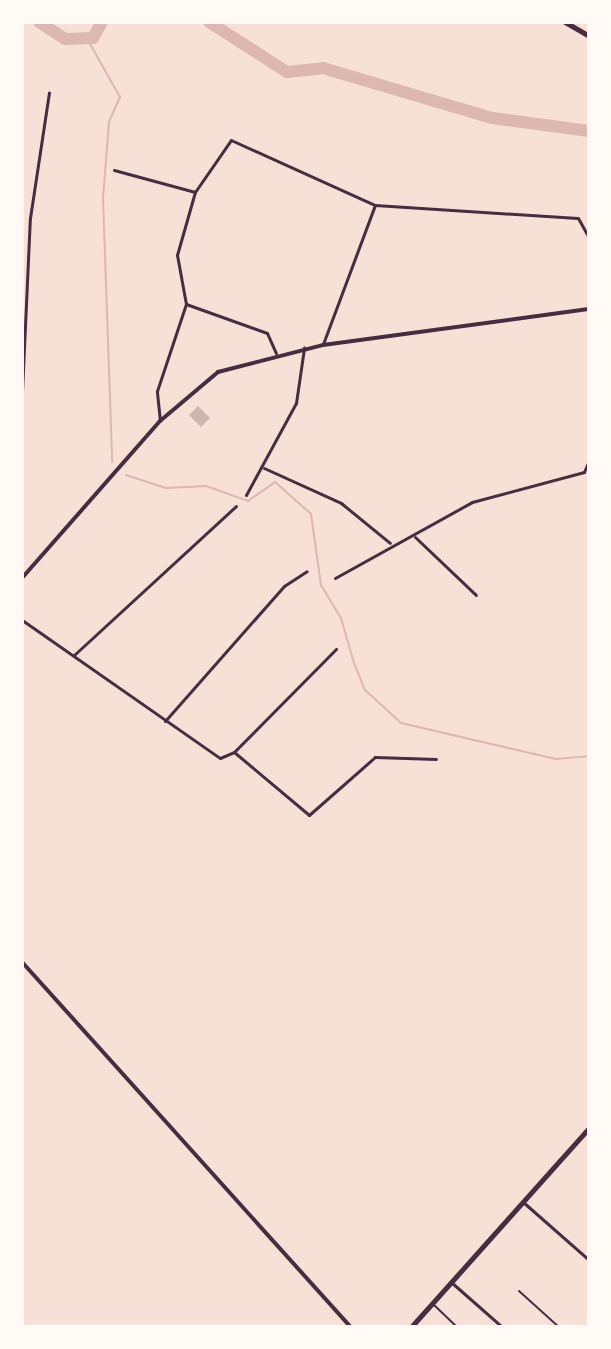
<!DOCTYPE html>
<html>
<head>
<meta charset="utf-8">
<style>
  body { margin:0 }
  #map { position:relative; width:611px; height:1349px; overflow:hidden; background:#f7e1d7; font-family:Mulish,sans-serif }
  div>[style] { position:absolute }
  [style*='--x'] { left:calc(var(--x)*1px); top:calc(var(--y)*1px); width:calc(var(--w)*1px); rotate:calc(var(--a)*1deg) }
  .stream>* { height:2px; margin:-1px; padding:0 1px; transform-origin:1px; border-radius:1px; background:#dcb8b0 }
  .river>* { height:12px; margin:-6px; padding:0 6px; transform-origin:6px; border-radius:6px; background:#dcb8b0 }
  .building>* { inset:0; background:#ccb4b1 }
  .service>* { height:2px; margin:-1px; padding:0 1px; transform-origin:1px; border-radius:1px; background:#4a2c40 }
  .minor>* { height:3px; margin:-1.5px; padding:0 1.5px; transform-origin:1.5px; border-radius:1.5px; background:#4a2c40 }
  .tertiary>* { height:4px; margin:-2px; padding:0 2px; transform-origin:2px; border-radius:2px; background:#4a2c40 }
  .secondary>* { height:5px; margin:-2.5px; padding:0 2.5px; transform-origin:2.5px; border-radius:2.5px; background:#4a2c40 }
  span { translate:-50% -50%; white-space:nowrap; text-align:center; line-height:1.15; -webkit-text-stroke:8px #fffaf5; paint-order:stroke }
  .frame { position:absolute; inset:0; border:24px solid #fffaf5; pointer-events:none }
</style>
</head>
<body>
<div id="map">
  <div class="stream">
    <div style="--x:85;--y:35;--w:71;--a:60.6"></div>
    <div style="--x:120;--y:97;--w:27;--a:114"></div>
    <div style="--x:109;--y:122;--w:76;--a:94.5"></div>
    <div style="--x:103;--y:198;--w:264;--a:88"></div>
    <div style="--x:126;--y:475;--w:42;--a:18"></div>
    <div style="--x:166;--y:488;--w:40;--a:-2.9"></div>
    <div style="--x:206;--y:486;--w:45;--a:19.7"></div>
    <div style="--x:248;--y:501;--w:33;--a:-35"></div>
    <div style="--x:275;--y:482;--w:48;--a:41.6"></div>
    <div style="--x:311;--y:514;--w:72;--a:82"></div>
    <div style="--x:321;--y:585;--w:39;--a:59"></div>
    <div style="--x:341;--y:618;--w:47;--a:73.9"></div>
    <div style="--x:354;--y:663;--w:29;--a:68"></div>
    <div style="--x:365;--y:690;--w:49;--a:42.5"></div>
    <div style="--x:401;--y:723;--w:159;--a:13.1"></div>
    <div style="--x:556;--y:759;--w:33;--a:-5"></div>
  </div>
  <div class="river">
    <div style="--x:39;--y:22;--w:31;--a:33"></div>
    <div style="--x:65;--y:39;--w:28;--a:-2"></div>
    <div style="--x:93;--y:38;--w:18;--a:-61"></div>
    <div style="--x:209;--y:22;--w:93;--a:32.7"></div>
    <div style="--x:287;--y:72;--w:36;--a:-6"></div>
    <div style="--x:323;--y:68;--w:176;--a:16.5"></div>
    <div style="--x:492;--y:118;--w:98;--a:7.6"></div>
  </div>
  <div class="building">
    <div style="clip-path:polygon(198px 406px,210px 418px,201px 427px,189px 415px)"></div>
  </div>
  <div class="service">
    <div style="--x:519;--y:1291;--w:54;--a:42"></div>
    <div style="--x:432;--y:1303;--w:35;--a:44"></div>
  </div>
  <div class="minor">
    <div style="--x:114;--y:170;--w:84;--a:15.2"></div>
    <div style="--x:186;--y:304;--w:86;--a:19.7"></div>
    <div style="--x:267;--y:333;--w:22;--a:66"></div>
    <div style="--x:323;--y:344;--w:148;--a:-69.5"></div>
    <div style="--x:22;--y:392;--w:174;--a:-87.4"></div>
    <div style="--x:30;--y:218;--w:127;--a:-81.4"></div>
    <div style="--x:160;--y:421;--w:30;--a:-96"></div>
    <div style="--x:157;--y:391;--w:92;--a:-71.6"></div>
    <div style="--x:186;--y:304;--w:50;--a:-100.4"></div>
    <div style="--x:177;--y:255;--w:66;--a:-74.1"></div>
    <div style="--x:195;--y:192;--w:63;--a:-55.3"></div>
    <div style="--x:231;--y:140;--w:158;--a:24.3"></div>
    <div style="--x:375;--y:205;--w:203;--a:3.7"></div>
    <div style="--x:578;--y:218;--w:23;--a:61"></div>
    <div style="--x:264;--y:468;--w:85;--a:24.4"></div>
    <div style="--x:341;--y:503;--w:63;--a:39.2"></div>
    <div style="--x:246;--y:495;--w:105;--a:-61.5"></div>
    <div style="--x:296;--y:403;--w:56;--a:-81.7"></div>
    <div style="--x:415;--y:537;--w:84;--a:43.6"></div>
    <div style="--x:335;--y:578;--w:157;--a:-29"></div>
    <div style="--x:472;--y:502;--w:116;--a:-15"></div>
    <div style="--x:584;--y:472;--w:13;--a:-67"></div>
    <div style="--x:22;--y:620;--w:241;--a:34.9"></div>
    <div style="--x:220;--y:758;--w:15;--a:-23"></div>
    <div style="--x:234;--y:752;--w:145;--a:-45.3"></div>
    <div style="--x:74;--y:655;--w:220;--a:-42.6"></div>
    <div style="--x:165;--y:721;--w:180;--a:-48.6"></div>
    <div style="--x:284;--y:586;--w:27;--a:-33"></div>
    <div style="--x:234;--y:752;--w:98;--a:40"></div>
    <div style="--x:309;--y:815;--w:88;--a:-41.3"></div>
    <div style="--x:375;--y:757;--w:61;--a:1.9"></div>
    <div style="--x:523;--y:1202;--w:88;--a:41.3"></div>
    <div style="--x:451;--y:1282;--w:68;--a:41.4"></div>
  </div>
  <div class="tertiary">
    <div style="--x:22;--y:578;--w:209;--a:-48.7"></div>
    <div style="--x:160;--y:421;--w:76;--a:-40.2"></div>
    <div style="--x:218;--y:372;--w:108;--a:-14.4"></div>
    <div style="--x:323;--y:345;--w:268;--a:-7.7"></div>
    <div style="--x:22;--y:962;--w:491;--a:48"></div>
  </div>
  <div class="secondary">
    <div style="--x:565;--y:22;--w:28;--a:30"></div>
    <div style="--x:411;--y:1327;--w:267;--a:-48.2"></div>
  </div>
  <div class="frame"></div>
</div>
</body>
</html>
